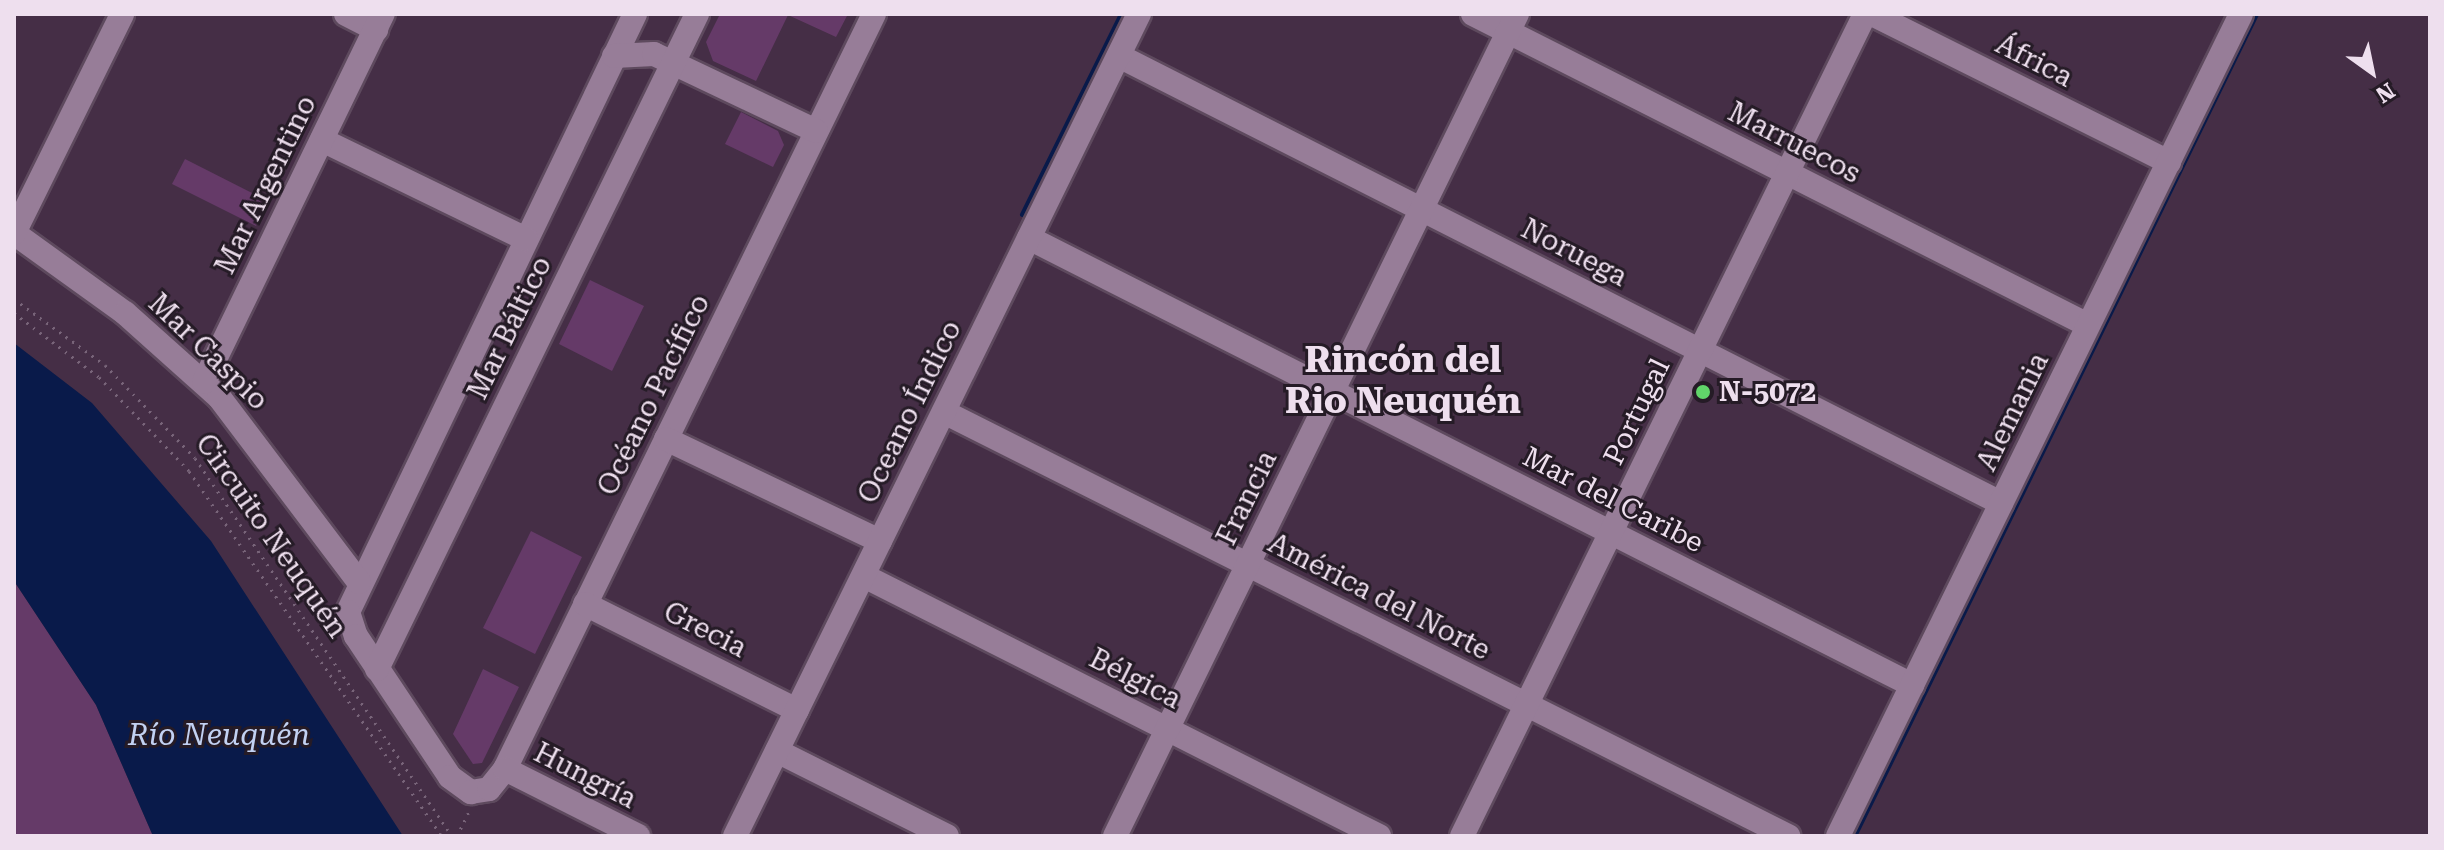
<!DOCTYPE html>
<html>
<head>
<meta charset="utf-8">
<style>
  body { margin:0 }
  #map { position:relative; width:2444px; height:850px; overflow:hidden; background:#452e46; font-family:"Roboto Serif",serif }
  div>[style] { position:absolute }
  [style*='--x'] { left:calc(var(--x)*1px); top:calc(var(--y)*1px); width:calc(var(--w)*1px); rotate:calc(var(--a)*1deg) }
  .green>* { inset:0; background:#653a68 }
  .water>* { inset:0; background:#091a4a }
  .stream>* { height:5px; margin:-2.5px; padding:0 2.5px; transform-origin:2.5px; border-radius:2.5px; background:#091a4a }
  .path>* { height:3px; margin-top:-1.5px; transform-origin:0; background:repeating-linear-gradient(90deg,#786479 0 2px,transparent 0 8px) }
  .roads { filter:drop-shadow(2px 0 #5e4a5e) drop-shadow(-2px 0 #5e4a5e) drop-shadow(0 2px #5e4a5e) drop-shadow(0 -2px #5e4a5e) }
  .minor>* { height:24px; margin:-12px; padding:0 12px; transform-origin:12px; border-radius:12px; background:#977d98 }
  .dots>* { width:22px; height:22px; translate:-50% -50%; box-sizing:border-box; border:4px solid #251b26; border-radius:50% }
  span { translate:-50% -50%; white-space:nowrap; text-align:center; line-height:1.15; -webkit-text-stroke:6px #251b26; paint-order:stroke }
  .street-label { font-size:28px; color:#eedfee }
  .poi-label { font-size:28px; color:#eedfee; font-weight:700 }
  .left { translate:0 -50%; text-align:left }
  .water-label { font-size:30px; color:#c2d1f2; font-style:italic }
  .district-label { font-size:36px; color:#eedfee; font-weight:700 }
  .frame { position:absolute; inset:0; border:16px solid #eedfee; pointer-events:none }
  .north { position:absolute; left:2332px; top:32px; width:80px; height:80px; -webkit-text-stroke:6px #251b26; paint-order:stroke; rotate:147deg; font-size:22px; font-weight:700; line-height:32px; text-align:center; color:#eedfee }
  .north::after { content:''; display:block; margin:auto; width:28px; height:36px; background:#eedfee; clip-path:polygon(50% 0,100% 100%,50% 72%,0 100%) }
</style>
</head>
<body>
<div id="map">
  <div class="green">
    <div style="clip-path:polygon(720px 14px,848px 14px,836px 37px,788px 15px,756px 81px,713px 61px,706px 42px)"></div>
    <div style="clip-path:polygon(741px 112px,778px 131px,784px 145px,773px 167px,725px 144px)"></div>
    <div style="clip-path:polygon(185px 159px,268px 201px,256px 226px,172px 184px)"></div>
    <div style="clip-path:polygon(590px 280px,644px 306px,612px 371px,559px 344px)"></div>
    <div style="clip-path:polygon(531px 531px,582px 557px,535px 654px,483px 628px)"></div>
    <div style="clip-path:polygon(14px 581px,96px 705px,153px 836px,14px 836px)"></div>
    <div style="clip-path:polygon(483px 669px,519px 687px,482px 763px,473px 764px,453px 734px)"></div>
  </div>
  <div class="water">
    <div style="clip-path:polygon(14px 343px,92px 403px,211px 541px,403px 836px,153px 836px,96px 705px,14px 581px)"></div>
  </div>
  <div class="stream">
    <div style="--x:1022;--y:214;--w:223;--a:-63.7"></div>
    <div style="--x:1854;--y:836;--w:915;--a:-63.94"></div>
  </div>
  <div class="path">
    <div style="--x:14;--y:299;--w:112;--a:36"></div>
    <div style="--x:105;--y:365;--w:129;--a:45.9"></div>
    <div style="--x:195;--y:458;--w:457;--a:55.8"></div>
    <div style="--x:14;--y:313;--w:106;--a:37"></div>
    <div style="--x:99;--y:377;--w:130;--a:46.2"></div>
    <div style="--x:189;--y:471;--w:444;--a:55.3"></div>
    <div style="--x:457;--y:836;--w:28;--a:-64"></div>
  </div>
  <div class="roads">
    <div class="minor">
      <div style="--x:346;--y:14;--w:34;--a:27"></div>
      <div style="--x:635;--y:14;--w:663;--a:115.64"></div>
      <div style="--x:348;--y:612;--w:25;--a:72"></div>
      <div style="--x:356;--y:636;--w:169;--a:56.3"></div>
      <div style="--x:450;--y:777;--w:26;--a:36"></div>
      <div style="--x:471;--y:792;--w:18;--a:-9"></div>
      <div style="--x:489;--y:789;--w:26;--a:-51"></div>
      <div style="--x:505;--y:769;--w:840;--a:-63.95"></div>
      <div style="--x:1473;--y:14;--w:689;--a:26.83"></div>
      <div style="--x:1872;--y:14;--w:332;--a:26.5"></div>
      <div style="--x:614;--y:56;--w:40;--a:-2.9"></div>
      <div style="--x:654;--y:54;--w:179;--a:25.4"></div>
      <div style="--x:1119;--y:56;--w:989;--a:26.88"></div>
      <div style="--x:322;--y:140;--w:227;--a:25.9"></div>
      <div style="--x:14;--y:233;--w:137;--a:35.8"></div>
      <div style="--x:125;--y:313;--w:126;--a:41.8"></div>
      <div style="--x:219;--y:397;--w:232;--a:52.9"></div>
      <div style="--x:14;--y:233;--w:244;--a:-63.7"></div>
      <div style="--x:1029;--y:238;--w:990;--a:26.85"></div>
      <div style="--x:204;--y:382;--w:409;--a:-64.1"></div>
      <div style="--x:944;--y:412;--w:945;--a:26.67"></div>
      <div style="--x:666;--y:439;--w:237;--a:25.5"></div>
      <div style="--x:864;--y:576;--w:577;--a:26.79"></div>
      <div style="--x:585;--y:604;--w:237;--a:26.6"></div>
      <div style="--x:377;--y:669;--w:729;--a:-63.96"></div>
      <div style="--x:777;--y:751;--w:190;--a:26.6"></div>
      <div style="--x:505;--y:769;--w:149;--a:26.7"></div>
      <div style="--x:735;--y:836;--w:916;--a:-63.83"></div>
      <div style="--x:1115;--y:836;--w:915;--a:-63.94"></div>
      <div style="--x:1462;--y:836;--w:915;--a:-63.88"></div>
      <div style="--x:1838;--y:836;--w:915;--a:-63.88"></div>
    </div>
  </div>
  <div class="dots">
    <div style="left:1703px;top:392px;background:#61d56a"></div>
  </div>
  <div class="street-label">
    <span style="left:2034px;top:61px;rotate:27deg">África</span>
    <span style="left:1794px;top:143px;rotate:27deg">Marruecos</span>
    <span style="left:266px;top:185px;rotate:-64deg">Mar Argentino</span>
    <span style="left:1574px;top:253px;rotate:27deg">Noruega</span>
    <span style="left:510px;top:328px;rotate:-64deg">Mar Báltico</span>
    <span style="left:208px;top:352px;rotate:44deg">Mar Caspio</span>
    <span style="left:654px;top:395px;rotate:-64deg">Océano Pacífico</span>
    <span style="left:910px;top:412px;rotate:-64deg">Oceano Índico</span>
    <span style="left:1637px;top:412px;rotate:-64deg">Portugal</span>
    <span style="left:2013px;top:412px;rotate:-64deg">Alemania</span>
    <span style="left:1247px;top:498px;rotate:-64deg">Francia</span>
    <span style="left:1613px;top:500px;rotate:27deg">Mar del Caribe</span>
    <span style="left:271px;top:536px;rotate:55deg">Circuito Neuquén</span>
    <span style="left:1379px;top:597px;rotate:27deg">América del Norte</span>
    <span style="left:705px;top:630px;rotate:27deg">Grecia</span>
    <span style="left:1135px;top:679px;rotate:27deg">Bélgica</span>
    <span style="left:585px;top:776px;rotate:27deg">Hungría</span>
  </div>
  <div class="poi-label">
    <span class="left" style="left:1719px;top:392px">N-5072</span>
  </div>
  <div class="water-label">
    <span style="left:219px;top:735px">Río Neuquén</span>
  </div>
  <div class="district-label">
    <span style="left:1403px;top:381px">Rincón del<br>Rio Neuquén</span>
  </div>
  <div class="frame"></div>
  <div class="north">N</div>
</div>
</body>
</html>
